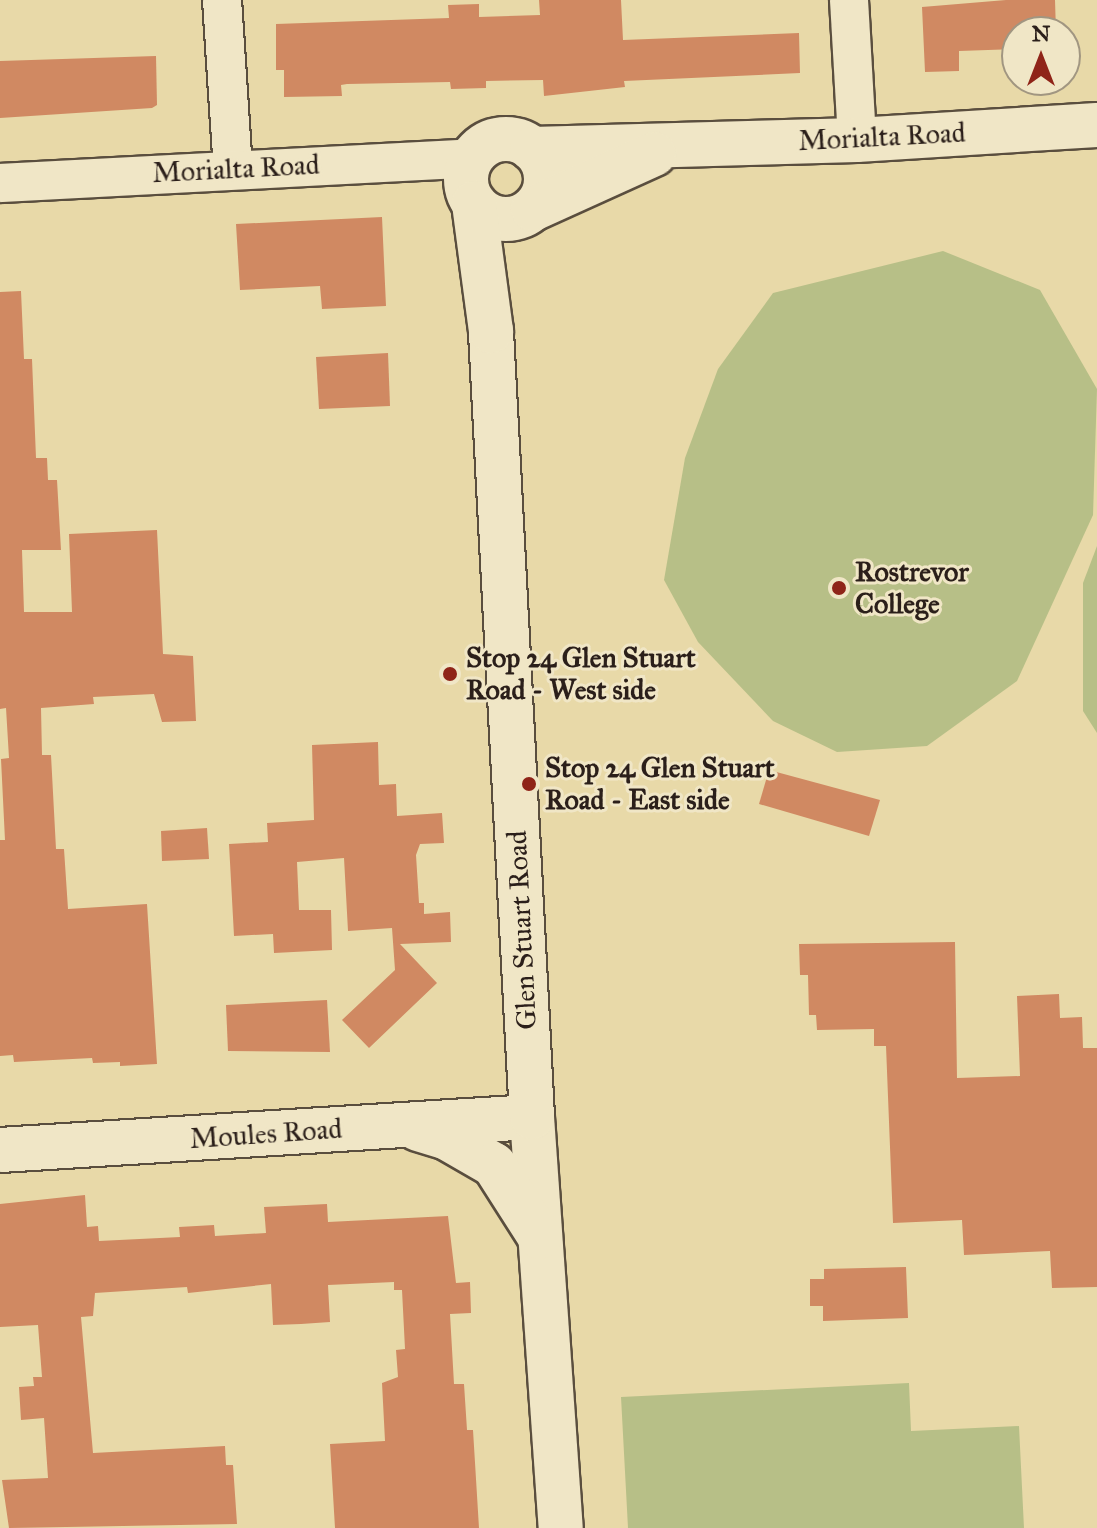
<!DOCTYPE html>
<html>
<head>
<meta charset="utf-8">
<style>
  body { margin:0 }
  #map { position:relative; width:1097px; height:1528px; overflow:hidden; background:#e8d9a8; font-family:"IM FELL Great Primer",serif }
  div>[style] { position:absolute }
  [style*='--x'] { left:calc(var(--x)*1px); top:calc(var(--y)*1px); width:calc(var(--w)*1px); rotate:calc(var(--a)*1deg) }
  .green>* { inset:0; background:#b7bf87 }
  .building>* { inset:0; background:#d08962 }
  .roads { filter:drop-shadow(2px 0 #5a4e3e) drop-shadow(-2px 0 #5a4e3e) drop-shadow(0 2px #5a4e3e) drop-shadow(0 -2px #5a4e3e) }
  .minor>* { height:38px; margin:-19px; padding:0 19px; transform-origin:19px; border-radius:19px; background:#f0e6c6 }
  .tertiary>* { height:44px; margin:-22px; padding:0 22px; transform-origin:22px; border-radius:22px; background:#f0e6c6 }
  .secondary>* { height:44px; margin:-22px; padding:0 22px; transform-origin:22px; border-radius:22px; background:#f0e6c6 }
  .secondary>.ring { margin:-22px; padding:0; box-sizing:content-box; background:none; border:44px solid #f0e6c6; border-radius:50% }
  .dots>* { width:22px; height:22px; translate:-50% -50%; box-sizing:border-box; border:4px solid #f0e6c6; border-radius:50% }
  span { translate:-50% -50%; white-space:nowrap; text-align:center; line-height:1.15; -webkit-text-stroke:6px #f0e6c6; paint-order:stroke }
  .street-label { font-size:28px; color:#2b1f1a }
  .poi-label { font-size:28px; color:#2b1f1a; font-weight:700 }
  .left { translate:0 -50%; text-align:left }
  .north { position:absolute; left:1001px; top:16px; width:80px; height:80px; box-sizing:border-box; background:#f0e6c6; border:2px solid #a19681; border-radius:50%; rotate:0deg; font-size:22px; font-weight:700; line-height:32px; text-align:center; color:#2b1f1a }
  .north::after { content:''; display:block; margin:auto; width:28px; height:36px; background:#8f2418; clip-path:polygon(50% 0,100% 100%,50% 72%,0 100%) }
</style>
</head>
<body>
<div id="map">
  <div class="green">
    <div style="clip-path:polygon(943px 251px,1040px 290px,1097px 389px,1093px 515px,1017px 681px,927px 746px,837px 752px,773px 721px,698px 642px,664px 580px,685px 458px,718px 369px,773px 293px)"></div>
    <div style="clip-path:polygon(1097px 546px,1097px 733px,1083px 711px,1083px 583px)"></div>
    <div style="clip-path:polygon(909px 1383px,911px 1431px,1019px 1426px,1024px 1528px,628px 1528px,621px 1397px)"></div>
  </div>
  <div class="building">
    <div style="clip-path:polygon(539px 0,621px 0,623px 40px,799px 33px,800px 73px,624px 81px,625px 87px,544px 96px,543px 80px,486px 81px,486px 88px,451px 89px,450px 82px,347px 84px,341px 85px,342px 96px,284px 97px,284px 70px,276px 70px,276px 24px,449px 18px,448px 5px,479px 4px,479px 17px,540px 15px)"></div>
    <div style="clip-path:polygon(1006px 0,1055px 0,1056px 32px,1017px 32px,1017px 49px,959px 51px,959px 71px,925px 72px,922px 7px)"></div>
    <div style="clip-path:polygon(156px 56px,157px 105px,152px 108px,0 118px,0 61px)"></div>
    <div style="clip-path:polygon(382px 217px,386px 306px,322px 309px,320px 286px,240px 290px,236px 224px)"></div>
    <div style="clip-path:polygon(21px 291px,24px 359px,32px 359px,36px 458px,47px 458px,48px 480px,57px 480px,61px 550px,22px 550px,24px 612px,72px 612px,69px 534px,157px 530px,163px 654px,193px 656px,196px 721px,162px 722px,154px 694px,93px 697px,94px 704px,41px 708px,42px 755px,51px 755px,56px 849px,64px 849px,68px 909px,147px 904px,157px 1064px,120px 1066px,120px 1062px,93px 1063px,92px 1058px,14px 1062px,13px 1055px,0 1056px,0 840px,5px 840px,1px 759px,9px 758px,6px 708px,0 709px,0 292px)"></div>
    <div style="clip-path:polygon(388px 353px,390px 406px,319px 409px,316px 357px)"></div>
    <div style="clip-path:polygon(378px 742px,379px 785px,396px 784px,397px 816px,442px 813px,444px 843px,420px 844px,416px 855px,419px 903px,424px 903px,424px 914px,450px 912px,451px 942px,400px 944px,437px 983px,369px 1048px,342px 1020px,395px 970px,392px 928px,348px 931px,344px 858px,297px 862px,299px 910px,331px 910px,332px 950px,274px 953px,273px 934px,234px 936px,229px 844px,268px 842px,267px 823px,314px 820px,312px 745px)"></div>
    <div style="clip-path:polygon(769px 770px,880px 800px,869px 836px,759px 804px)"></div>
    <div style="clip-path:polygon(207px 828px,209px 859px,162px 861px,161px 831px)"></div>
    <div style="clip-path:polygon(955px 942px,957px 1078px,1020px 1076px,1017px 996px,1059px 994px,1060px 1018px,1082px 1017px,1083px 1048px,1097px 1048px,1097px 1287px,1052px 1288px,1050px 1251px,964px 1255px,962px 1220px,893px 1223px,886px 1046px,874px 1046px,874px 1029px,817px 1030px,816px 1015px,809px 1015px,808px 975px,800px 975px,799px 944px)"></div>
    <div style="clip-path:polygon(327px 1000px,330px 1052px,228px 1051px,226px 1005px)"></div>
    <div style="clip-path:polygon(85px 1195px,87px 1227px,98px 1226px,99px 1241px,180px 1237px,179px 1227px,214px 1225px,215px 1236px,266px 1233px,264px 1207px,327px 1204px,328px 1222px,448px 1216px,456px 1283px,470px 1282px,471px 1313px,450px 1314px,454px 1384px,464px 1384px,467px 1430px,473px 1430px,479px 1528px,335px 1528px,330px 1444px,385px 1441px,382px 1383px,398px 1377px,396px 1350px,405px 1349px,402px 1290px,394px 1290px,394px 1282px,328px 1285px,330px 1322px,301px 1324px,273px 1325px,271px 1284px,188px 1293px,187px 1287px,95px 1293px,93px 1316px,81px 1317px,93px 1453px,225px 1446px,226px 1465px,233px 1465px,237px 1524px,9px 1528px,2px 1480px,48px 1478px,44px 1418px,21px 1420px,19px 1387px,34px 1386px,33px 1377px,42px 1377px,38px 1325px,0 1327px,0 1204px)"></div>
    <div style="clip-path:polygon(906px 1267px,908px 1318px,823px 1321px,823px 1306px,810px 1306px,810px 1279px,824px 1279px,824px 1269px)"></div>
  </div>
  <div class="roads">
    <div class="minor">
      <div style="--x:222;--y:0;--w:169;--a:86.3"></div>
      <div style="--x:849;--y:0;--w:140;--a:86.7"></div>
      <div style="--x:0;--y:183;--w:474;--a:-3"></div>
    </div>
    <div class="tertiary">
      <div style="--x:532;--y:1117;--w:412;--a:86"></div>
    </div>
    <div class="secondary">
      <div class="ring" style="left:466px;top:139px;width:36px;height:36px"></div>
      <div style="--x:532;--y:149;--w:325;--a:-1.6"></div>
      <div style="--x:857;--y:140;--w:240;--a:-3.6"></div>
      <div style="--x:533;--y:209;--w:133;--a:-24.4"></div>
      <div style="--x:418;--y:1129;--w:30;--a:17"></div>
      <div style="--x:447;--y:1138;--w:54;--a:29.9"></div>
      <div style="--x:494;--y:1165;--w:85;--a:57.4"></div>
      <div style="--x:0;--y:1150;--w:533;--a:-3.55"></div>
      <div style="--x:532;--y:1117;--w:787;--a:-92.99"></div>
      <div style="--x:491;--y:331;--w:129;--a:-97.6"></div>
    </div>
  </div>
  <div class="dots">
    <div style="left:839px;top:588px;background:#8f2418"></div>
    <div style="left:450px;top:674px;background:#8f2418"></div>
    <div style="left:529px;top:784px;background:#8f2418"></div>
  </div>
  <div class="street-label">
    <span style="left:882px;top:137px;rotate:-3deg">Morialta Road</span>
    <span style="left:236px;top:169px;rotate:-3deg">Morialta Road</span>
    <span style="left:522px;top:930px;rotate:-93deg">Glen Stuart Road</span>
    <span style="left:266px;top:1134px;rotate:-4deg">Moules Road</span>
  </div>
  <div class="poi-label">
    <span class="left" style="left:855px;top:588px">Rostrevor<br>College</span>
    <span class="left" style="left:466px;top:674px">Stop 24 Glen Stuart<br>Road - West side</span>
    <span class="left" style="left:545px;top:784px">Stop 24 Glen Stuart<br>Road - East side</span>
  </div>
  <div class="north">N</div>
</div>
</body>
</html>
